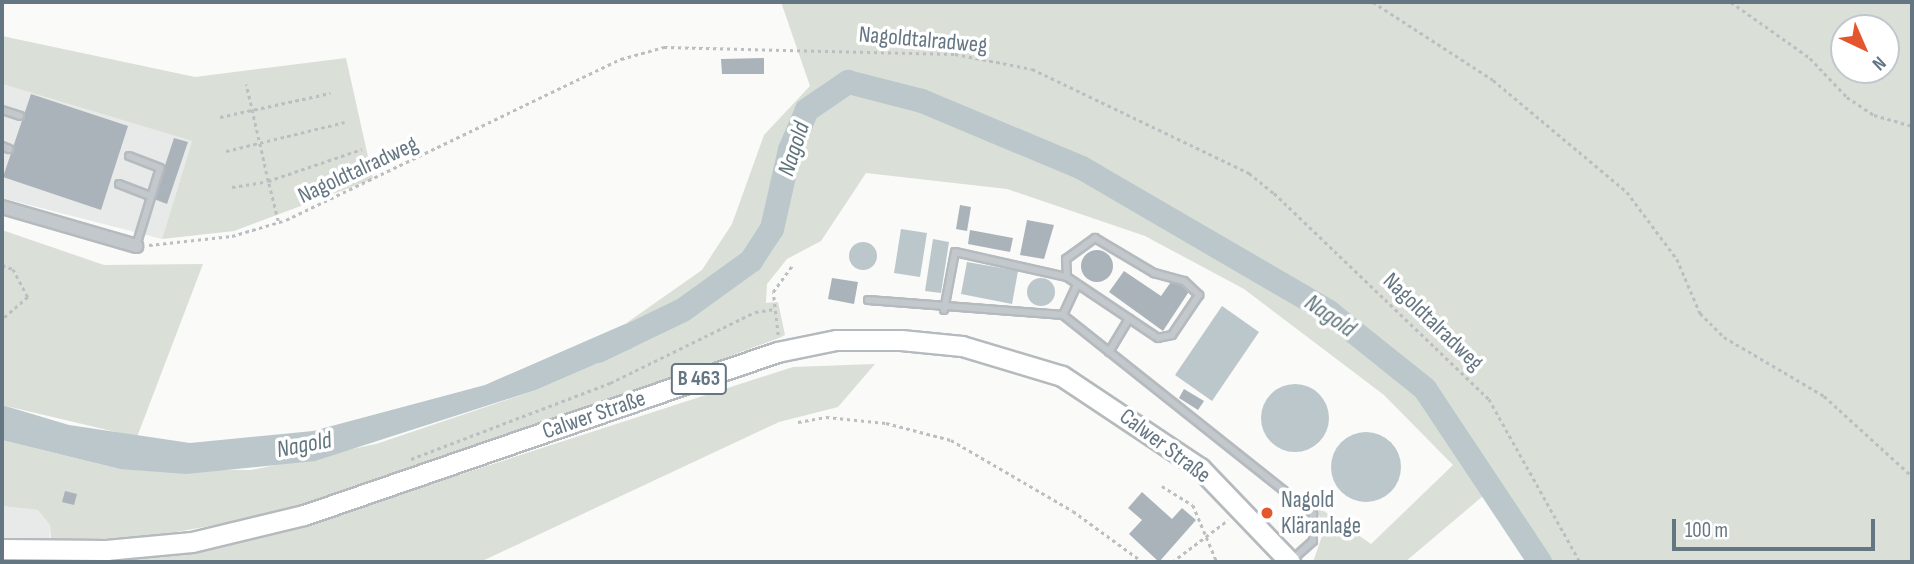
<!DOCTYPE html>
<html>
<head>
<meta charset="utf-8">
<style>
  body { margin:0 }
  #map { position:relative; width:1914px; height:564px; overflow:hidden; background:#fafaf8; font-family:"Sofia Sans Condensed",sans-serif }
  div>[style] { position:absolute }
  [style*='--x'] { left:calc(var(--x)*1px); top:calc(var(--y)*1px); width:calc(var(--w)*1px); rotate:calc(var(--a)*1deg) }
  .built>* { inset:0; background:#e8e9e9 }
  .green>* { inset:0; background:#dadfd7 }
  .water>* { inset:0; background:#bbc7cb }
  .round { border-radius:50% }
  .river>* { height:24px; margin:-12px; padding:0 12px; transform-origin:12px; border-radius:12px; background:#bbc7cb }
  .building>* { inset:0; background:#aab3b9 }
  .path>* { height:2.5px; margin-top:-1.25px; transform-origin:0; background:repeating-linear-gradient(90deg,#bbbfc2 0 3.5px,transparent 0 7px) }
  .roads { filter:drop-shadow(2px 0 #b5babe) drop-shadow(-2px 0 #b5babe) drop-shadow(0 2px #b5babe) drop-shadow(0 -2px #b5babe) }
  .lane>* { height:6px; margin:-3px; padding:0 3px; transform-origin:3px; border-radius:3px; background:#c3c8cc }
  .street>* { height:12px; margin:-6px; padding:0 6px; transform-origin:6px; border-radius:6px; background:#c3c8cc }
  .primary>* { height:19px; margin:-9.5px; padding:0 9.5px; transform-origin:9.5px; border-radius:9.5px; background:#fff }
  .dots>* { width:19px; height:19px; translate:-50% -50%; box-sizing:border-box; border:4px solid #fff; border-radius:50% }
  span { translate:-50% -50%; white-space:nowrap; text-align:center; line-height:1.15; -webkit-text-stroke:7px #fff; paint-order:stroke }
  .shield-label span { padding:2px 5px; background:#fff; border:2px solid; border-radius:5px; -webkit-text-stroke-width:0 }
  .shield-label { font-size:21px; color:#657683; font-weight:700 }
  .street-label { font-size:23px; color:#657683 }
  .poi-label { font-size:23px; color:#657683 }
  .left { translate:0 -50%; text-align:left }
  .water-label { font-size:24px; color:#60757c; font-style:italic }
  .frame { position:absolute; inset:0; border:4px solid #657683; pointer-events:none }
  .north { position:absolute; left:1830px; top:14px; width:70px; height:70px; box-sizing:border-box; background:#fff; border:2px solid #c1c8cd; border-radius:50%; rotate:136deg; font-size:19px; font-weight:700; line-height:28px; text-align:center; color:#657683 }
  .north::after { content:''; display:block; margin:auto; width:24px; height:32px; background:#e4572e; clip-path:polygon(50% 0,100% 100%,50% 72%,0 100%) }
  .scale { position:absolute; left:1672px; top:519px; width:203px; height:32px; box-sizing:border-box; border:4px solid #657683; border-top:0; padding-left:9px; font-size:21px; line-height:24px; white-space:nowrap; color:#657683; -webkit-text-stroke:5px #fff; paint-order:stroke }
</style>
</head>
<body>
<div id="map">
  <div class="built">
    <div style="clip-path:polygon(2px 84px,192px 141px,162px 239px,2px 198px)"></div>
    <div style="clip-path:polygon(2px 506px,38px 510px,50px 525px,49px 562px,2px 562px)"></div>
  </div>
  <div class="green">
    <div style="clip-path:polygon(evenodd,781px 2px,1912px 2px,1912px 562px,1529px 562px,1512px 524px,1483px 496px,1405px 562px,1313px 562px,1322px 536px,1318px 507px,1371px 544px,1453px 465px,1384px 395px,1244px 289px,1145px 236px,1007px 189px,866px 173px,821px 241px,787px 259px,767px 284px,766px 303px,778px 302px,785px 335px,779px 338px,454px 457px,259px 517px,149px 537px,51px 541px,50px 525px,38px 510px,2px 506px,2px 440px,120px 469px,251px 470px,376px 444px,536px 390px,633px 348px,625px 324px,702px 270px,732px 224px,764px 135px,810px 86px,781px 2px,1844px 28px,1886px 28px,1886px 70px,1844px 70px,1844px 28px)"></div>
    <div style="clip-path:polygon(2px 36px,195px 77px,346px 58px,373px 179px,234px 231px,162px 239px,192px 141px,2px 84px)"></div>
    <div style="clip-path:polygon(2px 230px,104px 265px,203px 264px,137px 437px,2px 405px)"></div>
    <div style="clip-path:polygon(875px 364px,838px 407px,779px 422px,480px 562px,49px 562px,301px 526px,793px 367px)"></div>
  </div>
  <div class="water">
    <div style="clip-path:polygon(901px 229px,927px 233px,920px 277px,894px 273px)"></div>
    <div style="clip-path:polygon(933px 239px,949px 242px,941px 293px,925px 291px)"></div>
    <div class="round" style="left:849px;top:242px;width:28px;height:28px"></div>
    <div style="clip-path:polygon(967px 262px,1018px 271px,1012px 304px,961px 294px)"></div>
    <div class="round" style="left:1027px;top:278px;width:28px;height:28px"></div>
    <div style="clip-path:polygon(1222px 306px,1259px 332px,1212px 401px,1175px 375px)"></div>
    <div style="clip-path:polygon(625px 324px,633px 348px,536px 390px,315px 461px,186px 474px,120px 469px,2px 440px,2px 405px,69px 425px,190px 443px,313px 431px,485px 385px)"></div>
    <div class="round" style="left:1261px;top:384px;width:68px;height:68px"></div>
    <div class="round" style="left:1331px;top:432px;width:70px;height:70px"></div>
  </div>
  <div class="river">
    <div style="--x:598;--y:351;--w:94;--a:-25.8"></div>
    <div style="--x:683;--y:310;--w:84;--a:-35.8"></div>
    <div style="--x:751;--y:261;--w:38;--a:-57"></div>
    <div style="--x:772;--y:229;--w:81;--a:-77.2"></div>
    <div style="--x:790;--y:150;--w:43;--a:-67"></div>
    <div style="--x:807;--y:110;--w:50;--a:-34.3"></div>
    <div style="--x:848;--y:82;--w:76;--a:14.4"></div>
    <div style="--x:922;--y:101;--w:173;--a:22.7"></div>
    <div style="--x:1082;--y:168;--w:286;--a:30.2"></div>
    <div style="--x:1329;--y:312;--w:123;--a:38.7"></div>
    <div style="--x:1425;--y:389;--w:208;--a:56.4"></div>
  </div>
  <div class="building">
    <div style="clip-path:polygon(764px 58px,764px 74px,722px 74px,721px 59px)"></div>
    <div style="clip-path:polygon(31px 94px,128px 126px,101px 210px,3px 177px)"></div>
    <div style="clip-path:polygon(174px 138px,188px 142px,167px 204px,154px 199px)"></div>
    <div style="clip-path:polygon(960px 205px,971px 207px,967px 231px,956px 229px)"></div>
    <div style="clip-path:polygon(1027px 220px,1054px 225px,1044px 259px,1020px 255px)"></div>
    <div style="clip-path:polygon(970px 230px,1013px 238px,1010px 252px,968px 244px)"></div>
    <div class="round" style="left:1081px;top:250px;width:32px;height:32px"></div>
    <div style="clip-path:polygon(1124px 271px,1161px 296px,1173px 279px,1190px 290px,1163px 331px,1109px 292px)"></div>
    <div style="clip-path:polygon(832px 278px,858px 282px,854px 304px,828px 299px)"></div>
    <div style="clip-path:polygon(1184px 389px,1204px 401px,1198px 410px,1179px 398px)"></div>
    <div style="clip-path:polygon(65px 491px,77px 494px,74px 505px,62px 502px)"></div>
    <div style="clip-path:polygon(1142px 492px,1172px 519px,1182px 508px,1196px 520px,1159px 562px,1129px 534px,1142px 520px,1128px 508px)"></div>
  </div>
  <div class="path">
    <div style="--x:1373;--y:2;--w:143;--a:33"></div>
    <div style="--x:1493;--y:80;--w:175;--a:39.9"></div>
    <div style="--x:1627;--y:192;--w:84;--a:53.3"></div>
    <div style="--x:1677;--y:259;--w:59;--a:66.9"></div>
    <div style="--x:1700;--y:313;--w:34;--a:45"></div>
    <div style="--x:1724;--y:337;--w:116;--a:30.5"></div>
    <div style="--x:1824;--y:396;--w:119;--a:42.3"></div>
    <div style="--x:1731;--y:2;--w:97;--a:35.3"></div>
    <div style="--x:1810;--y:58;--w:54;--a:46.5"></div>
    <div style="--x:1847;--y:97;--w:32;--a:34"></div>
    <div style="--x:1874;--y:115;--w:40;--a:16"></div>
    <div style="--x:220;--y:117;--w:113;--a:-12.3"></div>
    <div style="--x:226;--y:151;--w:122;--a:-13.7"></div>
    <div style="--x:232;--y:187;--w:36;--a:-9"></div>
    <div style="--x:268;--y:181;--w:99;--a:-102.8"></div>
    <div style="--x:278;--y:221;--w:41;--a:-104"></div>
    <div style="--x:268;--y:181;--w:99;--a:-18.8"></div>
    <div style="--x:149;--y:245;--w:83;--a:-6.2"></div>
    <div style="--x:232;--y:236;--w:56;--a:-16.5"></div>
    <div style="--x:286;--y:220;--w:372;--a:-25.7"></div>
    <div style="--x:621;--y:59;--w:45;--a:-15.6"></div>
    <div style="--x:664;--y:47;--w:291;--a:1.4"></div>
    <div style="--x:955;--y:54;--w:78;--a:11"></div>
    <div style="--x:1032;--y:69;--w:241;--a:25.6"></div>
    <div style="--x:1249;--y:173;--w:32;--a:39"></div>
    <div style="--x:1274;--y:193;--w:298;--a:43.8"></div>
    <div style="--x:1489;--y:399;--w:187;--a:60.8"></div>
    <div style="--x:2;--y:265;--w:12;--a:20"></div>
    <div style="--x:13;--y:269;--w:32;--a:62"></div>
    <div style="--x:28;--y:297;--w:35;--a:139"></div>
    <div style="--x:778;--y:335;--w:43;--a:-96.6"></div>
    <div style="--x:773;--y:292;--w:34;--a:-54"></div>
    <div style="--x:798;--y:422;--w:28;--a:-10"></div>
    <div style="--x:826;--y:417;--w:60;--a:5.7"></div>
    <div style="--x:886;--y:423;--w:67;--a:14.7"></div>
    <div style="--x:951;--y:440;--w:141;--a:30.2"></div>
    <div style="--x:1073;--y:511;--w:87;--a:36.1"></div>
    <div style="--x:411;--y:459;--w:213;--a:-20.9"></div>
    <div style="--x:610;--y:383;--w:161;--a:-26.1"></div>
    <div style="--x:755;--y:312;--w:18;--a:-9"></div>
    <div style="--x:1162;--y:486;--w:36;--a:32"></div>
    <div style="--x:1193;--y:505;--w:62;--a:67.2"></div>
    <div style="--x:1172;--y:562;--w:70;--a:-36.9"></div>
  </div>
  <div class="roads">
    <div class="lane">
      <div style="--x:2;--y:110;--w:19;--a:18"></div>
      <div style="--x:2;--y:146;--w:8;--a:23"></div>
      <div style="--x:129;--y:156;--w:33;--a:21"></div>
      <div style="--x:160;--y:168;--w:82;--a:107.1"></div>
      <div style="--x:119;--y:184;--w:33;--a:21"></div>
      <div style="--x:1095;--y:238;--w:69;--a:30.7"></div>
      <div style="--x:1154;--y:273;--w:31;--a:15"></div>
      <div style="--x:1184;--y:281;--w:21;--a:43"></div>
      <div style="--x:1199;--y:295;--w:48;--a:124"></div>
      <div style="--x:1172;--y:335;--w:14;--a:168"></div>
      <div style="--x:1158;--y:338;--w:110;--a:-146.2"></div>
      <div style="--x:1067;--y:277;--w:18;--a:-93"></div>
      <div style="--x:1066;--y:259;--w:36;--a:-36"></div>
      <div style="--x:868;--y:300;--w:196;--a:4.4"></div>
      <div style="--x:1063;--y:315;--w:320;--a:38.5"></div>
      <div style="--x:1313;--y:514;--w:27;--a:90"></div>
      <div style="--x:1313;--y:541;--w:30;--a:138"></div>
      <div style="--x:944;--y:310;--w:59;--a:-79.3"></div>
      <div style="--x:955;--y:252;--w:115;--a:12.6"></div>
      <div style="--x:1063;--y:315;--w:33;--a:-65"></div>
      <div style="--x:1109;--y:352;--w:39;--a:-59"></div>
    </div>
    <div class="street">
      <div style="--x:2;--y:207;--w:140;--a:16.2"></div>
    </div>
    <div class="primary">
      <div style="--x:2;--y:549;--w:104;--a:0.6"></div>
      <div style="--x:106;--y:550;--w:86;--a:-5.3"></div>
      <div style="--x:192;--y:542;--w:115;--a:-13.6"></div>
      <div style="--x:304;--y:515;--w:500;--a:-19.01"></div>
      <div style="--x:777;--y:352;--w:60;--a:-11.5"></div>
      <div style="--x:836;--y:340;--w:65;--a:0"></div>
      <div style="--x:901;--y:340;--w:61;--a:5.6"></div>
      <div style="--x:962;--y:346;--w:104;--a:16.7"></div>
      <div style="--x:1062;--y:376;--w:166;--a:33.7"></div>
      <div style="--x:1200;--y:468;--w:130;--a:46.2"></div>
    </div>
  </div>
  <div class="dots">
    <div style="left:1267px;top:513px;background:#e4572e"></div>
  </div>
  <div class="shield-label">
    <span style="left:699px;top:379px">B 463</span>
  </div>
  <div class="street-label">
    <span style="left:923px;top:40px;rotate:5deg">Nagoldtalradweg</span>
    <span style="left:358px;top:170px;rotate:-25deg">Nagoldtalradweg</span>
    <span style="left:1433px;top:322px;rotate:44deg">Nagoldtalradweg</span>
    <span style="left:594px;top:415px;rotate:-19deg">Calwer Straße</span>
    <span style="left:1165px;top:446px;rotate:37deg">Calwer Straße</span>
  </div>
  <div class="poi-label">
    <span class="left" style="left:1281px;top:513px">Nagold<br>Kläranlage</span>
  </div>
  <div class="water-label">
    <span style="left:794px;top:149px;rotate:-72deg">Nagold</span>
    <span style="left:1330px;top:316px;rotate:35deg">Nagold</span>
    <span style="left:304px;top:445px;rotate:-11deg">Nagold</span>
  </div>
  <div class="frame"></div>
  <div class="north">N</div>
  <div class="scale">100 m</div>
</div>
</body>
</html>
